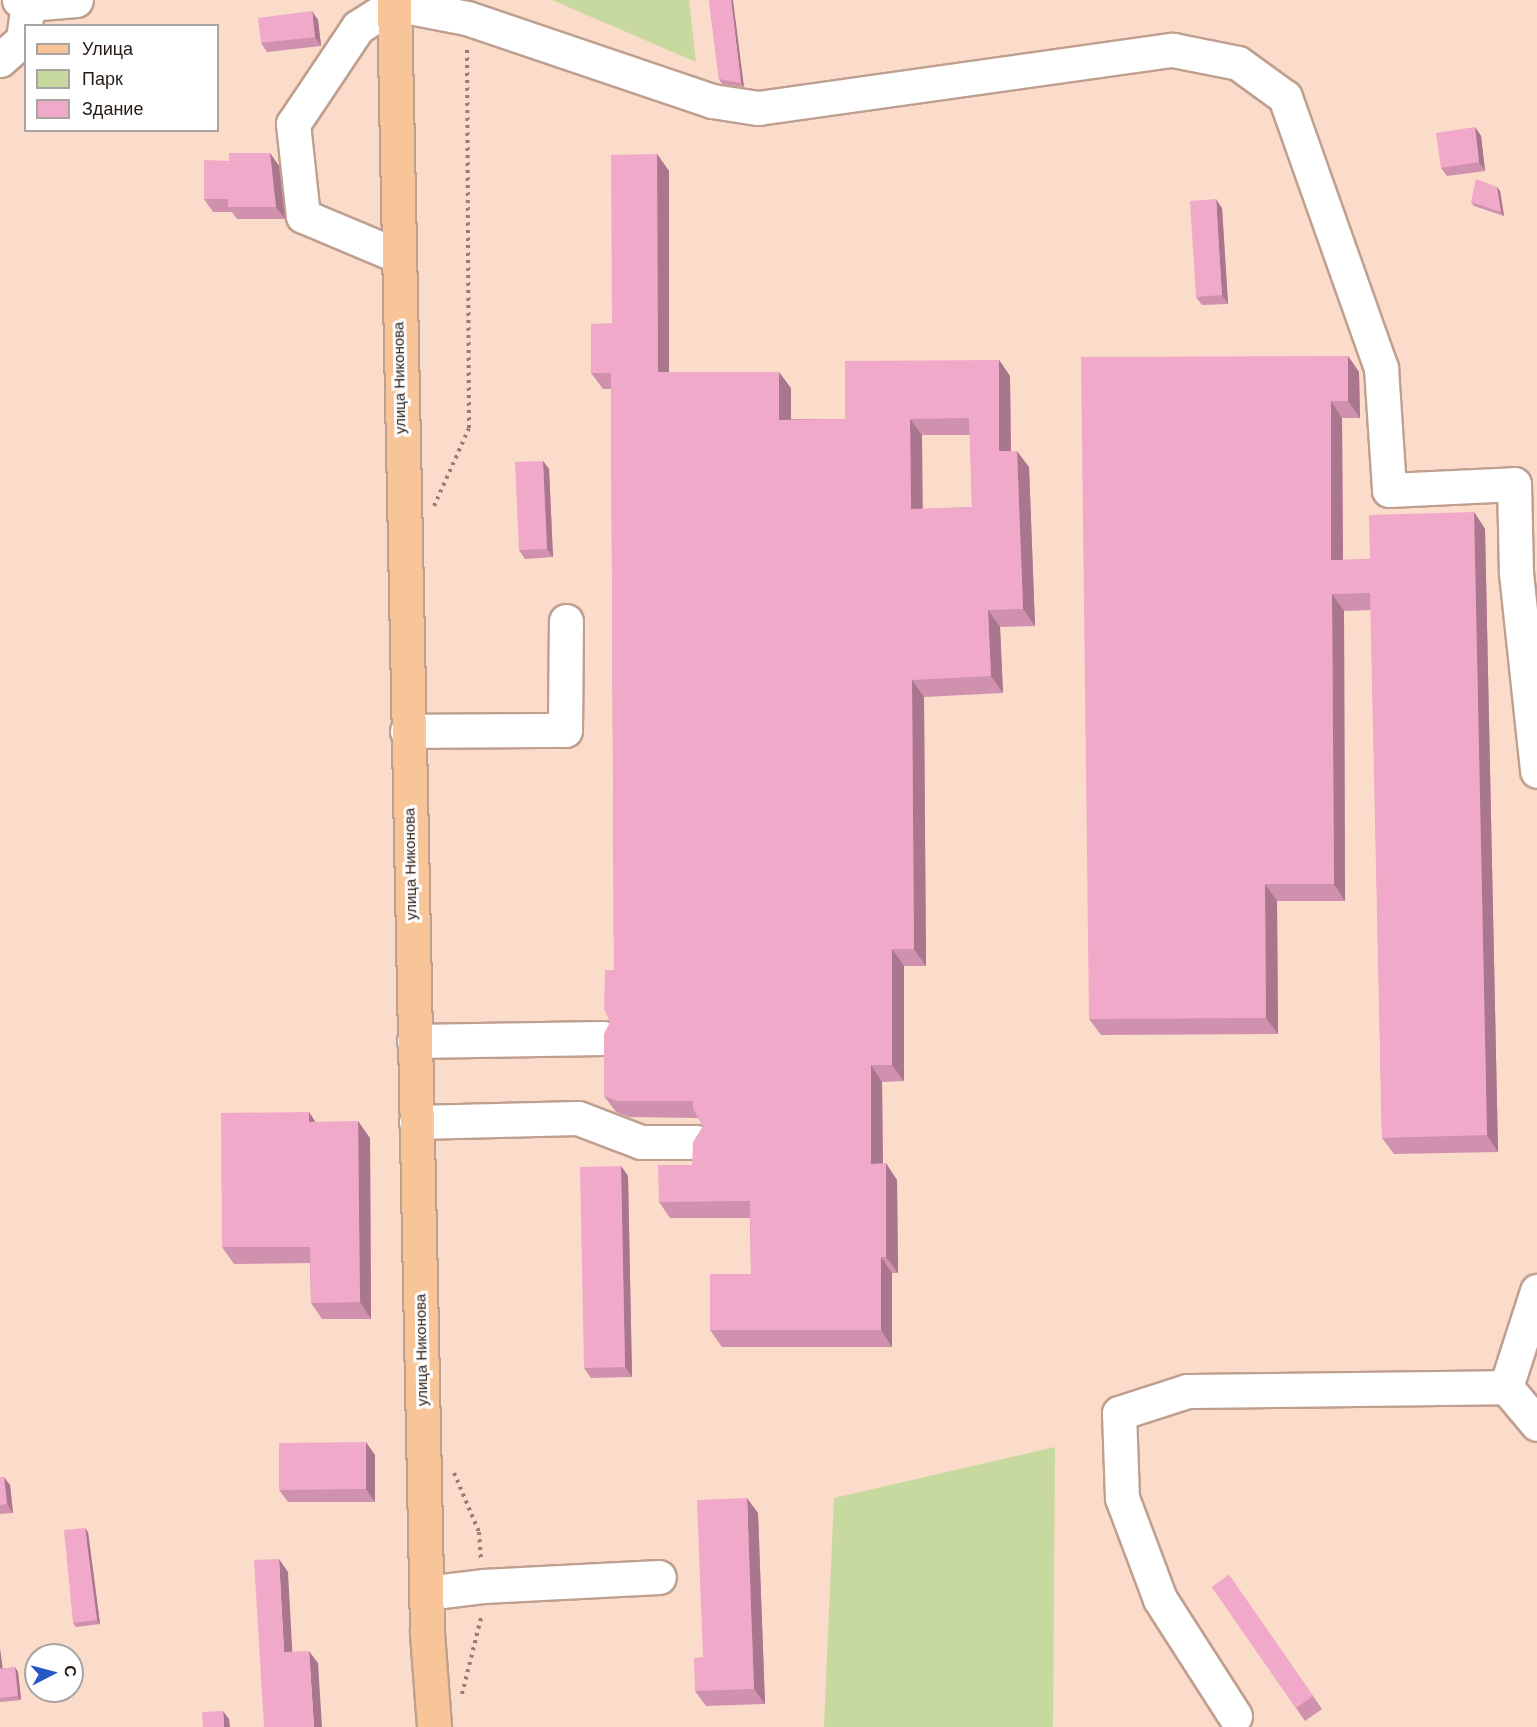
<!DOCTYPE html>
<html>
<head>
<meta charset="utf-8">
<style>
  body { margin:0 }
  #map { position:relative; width:1537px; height:1727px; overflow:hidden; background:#fbdbc9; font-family:Arial,sans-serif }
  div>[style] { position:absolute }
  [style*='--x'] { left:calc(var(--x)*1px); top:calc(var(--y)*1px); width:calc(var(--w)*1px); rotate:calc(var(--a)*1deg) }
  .green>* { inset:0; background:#c7d99f }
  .path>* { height:4px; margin-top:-2px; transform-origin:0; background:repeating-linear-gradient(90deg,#957e72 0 3px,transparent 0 7.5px) }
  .roads { filter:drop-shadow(2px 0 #bfa090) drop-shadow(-2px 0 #bfa090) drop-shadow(0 2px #bfa090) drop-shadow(0 -2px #bfa090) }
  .minor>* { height:33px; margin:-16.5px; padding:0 16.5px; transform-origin:16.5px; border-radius:16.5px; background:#fff }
  .major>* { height:33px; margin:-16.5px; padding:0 16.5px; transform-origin:16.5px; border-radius:16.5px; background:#f8c598 }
  .wall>* { inset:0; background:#cf91ad }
  .shaded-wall>* { inset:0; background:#a9768d }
  .building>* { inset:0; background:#f1a9c9 }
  span { translate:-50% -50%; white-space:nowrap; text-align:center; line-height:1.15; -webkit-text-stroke:6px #fff; paint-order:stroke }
  .street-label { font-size:15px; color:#281c16 }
  .legend { position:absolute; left:24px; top:24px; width:195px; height:108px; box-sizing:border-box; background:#fff; border:2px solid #a9a4a2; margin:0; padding:8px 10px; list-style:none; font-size:18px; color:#281c16 }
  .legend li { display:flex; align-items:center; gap:12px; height:30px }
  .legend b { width:30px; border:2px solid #a9a4a2 }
  .north { position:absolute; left:24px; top:1643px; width:60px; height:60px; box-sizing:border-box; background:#fff; border:2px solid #a9a4a2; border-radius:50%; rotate:84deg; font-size:16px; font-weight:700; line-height:24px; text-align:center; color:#281c16 }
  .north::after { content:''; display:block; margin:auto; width:21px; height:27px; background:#2658c5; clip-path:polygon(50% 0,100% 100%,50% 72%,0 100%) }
</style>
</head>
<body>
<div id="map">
  <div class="green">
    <div style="clip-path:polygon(552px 0,689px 0,696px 62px)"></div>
    <div style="clip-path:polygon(1055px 1447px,1053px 1727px,824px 1727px,834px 1498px)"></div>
  </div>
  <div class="path">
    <div style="--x:434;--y:506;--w:85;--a:-65.8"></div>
    <div style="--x:469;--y:428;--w:381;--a:-90.3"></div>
    <div style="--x:454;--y:1473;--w:64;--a:67"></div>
    <div style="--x:479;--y:1532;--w:27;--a:86"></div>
    <div style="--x:462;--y:1694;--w:82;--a:-76"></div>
  </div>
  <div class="roads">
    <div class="minor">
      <div style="--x:19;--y:0;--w:10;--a:24"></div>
      <div style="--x:28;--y:4;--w:48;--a:-4.8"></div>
      <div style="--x:0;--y:60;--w:31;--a:-42"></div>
      <div style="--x:23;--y:39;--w:35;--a:-82"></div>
      <div style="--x:396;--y:255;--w:101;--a:-157.2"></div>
      <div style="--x:303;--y:216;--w:93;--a:-96.2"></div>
      <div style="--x:293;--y:124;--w:117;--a:-56.2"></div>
      <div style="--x:358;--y:27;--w:43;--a:-32.6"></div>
      <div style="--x:394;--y:4;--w:74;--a:10.9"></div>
      <div style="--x:467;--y:18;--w:259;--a:18.7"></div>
      <div style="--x:712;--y:101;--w:47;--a:8.7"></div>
      <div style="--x:758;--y:108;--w:419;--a:-8"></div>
      <div style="--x:1173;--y:50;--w:66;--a:11.3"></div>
      <div style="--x:1238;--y:63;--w:58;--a:35.9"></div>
      <div style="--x:1285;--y:97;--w:288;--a:70.5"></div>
      <div style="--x:1381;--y:368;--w:122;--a:86.2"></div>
      <div style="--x:1389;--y:490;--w:125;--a:-2.7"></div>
      <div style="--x:1514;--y:484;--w:89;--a:88.7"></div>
      <div style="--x:1516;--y:573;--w:199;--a:83.9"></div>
      <div style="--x:407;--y:731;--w:158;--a:-0.4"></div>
      <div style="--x:565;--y:730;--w:109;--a:-89.5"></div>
      <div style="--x:414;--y:1041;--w:189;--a:-0.9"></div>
      <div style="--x:416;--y:1122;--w:162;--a:-1.4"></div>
      <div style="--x:578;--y:1118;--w:67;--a:20.9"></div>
      <div style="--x:641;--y:1142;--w:55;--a:0"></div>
      <div style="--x:1506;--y:1387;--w:101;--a:-72.1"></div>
      <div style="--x:426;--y:1593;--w:57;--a:-7"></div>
      <div style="--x:483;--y:1586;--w:176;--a:-2.9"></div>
      <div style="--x:1235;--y:1716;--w:139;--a:-122.7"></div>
      <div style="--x:1160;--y:1599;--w:108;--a:-110.6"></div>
      <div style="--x:1122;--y:1498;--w:85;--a:-92"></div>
      <div style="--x:1119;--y:1413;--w:71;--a:-17.9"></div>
      <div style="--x:1187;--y:1391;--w:319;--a:-0.7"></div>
      <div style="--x:1506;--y:1387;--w:48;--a:50"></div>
    </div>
    <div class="major">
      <div style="--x:394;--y:0;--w:1633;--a:88.84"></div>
      <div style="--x:427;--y:1633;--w:94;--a:85.7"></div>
    </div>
  </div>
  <div class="wall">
    <div style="clip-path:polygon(709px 0,744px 87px,722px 84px,719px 79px)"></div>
    <div style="clip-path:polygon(318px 20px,321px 46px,267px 52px,261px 43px)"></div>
    <div style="clip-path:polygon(1475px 127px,1481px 136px,1485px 171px,1447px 176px,1441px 168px)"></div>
    <div style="clip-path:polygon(270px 153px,279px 166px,285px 219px,237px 219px,232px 212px,213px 212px,204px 199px,229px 161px)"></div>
    <div style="clip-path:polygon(evenodd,657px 154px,669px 171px,669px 372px,791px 388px,791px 419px,845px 419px,999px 360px,1010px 376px,1011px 451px,1029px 467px,1035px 626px,1000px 627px,1003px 693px,924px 697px,926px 966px,904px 966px,904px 1081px,882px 1082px,883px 1163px,897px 1180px,898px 1273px,892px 1273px,892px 1347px,722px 1347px,710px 1330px,751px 1274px,750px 1218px,670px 1218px,659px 1202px,692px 1165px,703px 1126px,698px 1118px,629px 1117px,616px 1112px,604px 1096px,614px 970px,611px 389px,603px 389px,591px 373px,612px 323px,657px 154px,922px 435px,970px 435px,972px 507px,922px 509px,922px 435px)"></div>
    <div style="clip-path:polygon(1497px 187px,1500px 191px,1504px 216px,1474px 206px,1471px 202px)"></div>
    <div style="clip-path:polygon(1222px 208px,1228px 304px,1202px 305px,1196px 297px)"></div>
    <div style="clip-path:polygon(1348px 356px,1359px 372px,1360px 418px,1342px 418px,1343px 560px,1370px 559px,1474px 512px,1485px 529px,1498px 1152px,1394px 1154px,1382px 1138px,1371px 610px,1344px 611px,1345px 901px,1277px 901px,1278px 1034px,1101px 1035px,1089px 1019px)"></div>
    <div style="clip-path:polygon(543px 461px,549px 469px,553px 557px,525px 559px,519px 550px)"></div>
    <div style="clip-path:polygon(309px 1112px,315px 1122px,370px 1138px,371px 1319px,322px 1319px,311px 1303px,310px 1263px,234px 1264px,222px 1247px)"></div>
    <div style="clip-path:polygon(621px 1166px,628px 1176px,632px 1377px,591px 1378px,584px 1368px)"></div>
    <div style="clip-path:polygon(375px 1455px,375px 1502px,288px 1502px,279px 1490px)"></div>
    <div style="clip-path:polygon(0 1477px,10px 1485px,13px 1513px,0 1514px)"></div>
    <div style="clip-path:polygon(758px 1513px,765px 1704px,706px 1706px,695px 1691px,703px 1657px)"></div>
    <div style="clip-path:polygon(88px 1532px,100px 1624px,76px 1627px,73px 1623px)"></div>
    <div style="clip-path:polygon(1229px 1575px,1322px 1709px,1305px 1721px,1212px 1587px)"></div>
    <div style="clip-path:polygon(0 1649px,2px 1669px,15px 1667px,18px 1672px,21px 1700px,0 1702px)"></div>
  </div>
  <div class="shaded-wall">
    <div style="clip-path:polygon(731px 0,733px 0,744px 87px,741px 83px)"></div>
    <div style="clip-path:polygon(312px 11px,318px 20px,321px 46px,315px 37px)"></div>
    <div style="clip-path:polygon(1475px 127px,1481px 136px,1485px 171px,1479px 162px)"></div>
    <div style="clip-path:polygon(270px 153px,279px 166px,285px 219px,276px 207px)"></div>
    <div style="clip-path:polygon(657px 154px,669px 171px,669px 389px,658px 372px)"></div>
    <div style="clip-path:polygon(1497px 187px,1500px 191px,1504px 216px,1501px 212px)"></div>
    <div style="clip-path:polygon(1216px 199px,1222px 208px,1228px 304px,1222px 295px)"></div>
    <div style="clip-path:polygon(1348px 356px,1359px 372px,1360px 418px,1348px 401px)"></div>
    <div style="clip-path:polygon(999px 360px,1010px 376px,1011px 468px,999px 451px)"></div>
    <div style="clip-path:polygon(779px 372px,791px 388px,791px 436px,779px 420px)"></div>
    <div style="clip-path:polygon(1331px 401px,1342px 418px,1343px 577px,1331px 560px)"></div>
    <div style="clip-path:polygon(910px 419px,922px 435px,923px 526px,911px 509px)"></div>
    <div style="clip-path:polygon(1017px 451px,1029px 467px,1035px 626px,1023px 609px)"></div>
    <div style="clip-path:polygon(543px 461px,549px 469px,553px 557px,547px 549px)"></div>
    <div style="clip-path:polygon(1474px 512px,1485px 529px,1498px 1152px,1487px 1135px)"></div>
    <div style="clip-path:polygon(1332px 594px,1344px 611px,1345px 901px,1334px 884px)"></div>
    <div style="clip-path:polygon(988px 610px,1000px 627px,1003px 693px,991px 676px)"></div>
    <div style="clip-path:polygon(912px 680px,924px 697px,926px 966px,914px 949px)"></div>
    <div style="clip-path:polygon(1265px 884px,1277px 901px,1278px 1034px,1266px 1018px)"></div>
    <div style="clip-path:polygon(892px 949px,904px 966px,904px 1081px,892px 1065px)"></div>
    <div style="clip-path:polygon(871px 1065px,882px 1082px,883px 1180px,871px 1164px)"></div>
    <div style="clip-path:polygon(309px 1112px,320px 1129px,309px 1122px)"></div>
    <div style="clip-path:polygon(358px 1121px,370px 1138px,371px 1319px,360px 1302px)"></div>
    <div style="clip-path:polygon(886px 1163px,897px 1180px,898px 1273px,886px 1257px)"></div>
    <div style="clip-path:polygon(621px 1166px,628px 1176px,632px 1377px,625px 1367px)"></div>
    <div style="clip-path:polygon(881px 1257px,892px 1273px,892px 1347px,881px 1330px)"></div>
    <div style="clip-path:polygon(366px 1442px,375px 1455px,375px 1502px,366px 1489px)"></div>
    <div style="clip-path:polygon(4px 1477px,10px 1485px,13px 1513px,7px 1504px)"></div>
    <div style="clip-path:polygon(747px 1498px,758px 1513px,765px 1704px,754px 1689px)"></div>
    <div style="clip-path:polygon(85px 1528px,88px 1532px,100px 1624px,97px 1620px)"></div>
    <div style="clip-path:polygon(279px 1559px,288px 1572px,293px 1665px,284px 1652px)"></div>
    <div style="clip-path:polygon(0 1649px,3px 1670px,0 1667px)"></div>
    <div style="clip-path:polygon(309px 1651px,318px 1663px,322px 1727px,314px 1727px)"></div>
    <div style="clip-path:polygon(15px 1667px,18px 1672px,21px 1700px,18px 1696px)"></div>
    <div style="clip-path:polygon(223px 1711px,229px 1719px,230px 1727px,224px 1727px)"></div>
  </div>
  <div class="building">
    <div style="clip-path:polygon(709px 0,731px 0,741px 83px,719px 79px)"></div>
    <div style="clip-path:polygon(312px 11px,315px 37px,261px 43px,258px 18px)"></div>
    <div style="clip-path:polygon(1475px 127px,1479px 162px,1441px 168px,1436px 133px)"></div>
    <div style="clip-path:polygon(229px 153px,270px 153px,276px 207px,228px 207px,228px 199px,204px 199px,204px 160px,229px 161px)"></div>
    <div style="clip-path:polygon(evenodd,657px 154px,658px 372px,779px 372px,779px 420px,845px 419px,845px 361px,999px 360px,999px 451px,1017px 451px,1023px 609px,988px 610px,991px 676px,912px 680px,914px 949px,892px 949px,892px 1065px,871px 1065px,871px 1164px,886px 1163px,886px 1257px,881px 1257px,881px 1330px,710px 1330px,710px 1274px,751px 1274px,750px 1201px,659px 1202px,658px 1165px,692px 1165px,693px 1142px,703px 1126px,693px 1109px,693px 1101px,617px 1101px,604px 1096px,604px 1034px,610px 1022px,604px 1009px,605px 970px,614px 970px,611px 373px,591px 373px,591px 324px,612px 323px,611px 155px,657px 154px,969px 418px,972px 507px,911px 509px,910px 419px,969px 418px)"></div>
    <div style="clip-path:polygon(1476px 179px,1497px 187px,1501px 212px,1471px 202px)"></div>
    <div style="clip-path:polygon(1216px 199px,1222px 295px,1196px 297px,1190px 201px)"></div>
    <div style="clip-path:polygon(1348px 356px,1348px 401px,1331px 401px,1331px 560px,1370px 559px,1369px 515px,1474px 512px,1487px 1135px,1382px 1138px,1370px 593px,1332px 594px,1334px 884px,1265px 884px,1266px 1018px,1089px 1019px,1081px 357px)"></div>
    <div style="clip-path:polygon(543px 461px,547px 549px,519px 550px,515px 462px)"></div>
    <div style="clip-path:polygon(309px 1112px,309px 1122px,358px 1121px,360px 1302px,311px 1303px,310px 1247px,222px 1247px,221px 1113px)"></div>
    <div style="clip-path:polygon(621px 1166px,625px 1367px,584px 1368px,580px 1167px)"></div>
    <div style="clip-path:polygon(366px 1442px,366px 1489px,279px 1490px,279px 1443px)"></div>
    <div style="clip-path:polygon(0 1477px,4px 1477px,7px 1504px,0 1505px)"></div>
    <div style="clip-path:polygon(747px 1498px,754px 1689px,695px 1691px,694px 1658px,703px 1657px,697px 1500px)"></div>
    <div style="clip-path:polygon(85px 1528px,97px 1620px,73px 1623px,64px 1530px)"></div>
    <div style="clip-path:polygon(279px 1559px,284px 1652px,309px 1651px,314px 1727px,264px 1727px,254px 1560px)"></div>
    <div style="clip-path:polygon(1229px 1575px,1313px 1696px,1296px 1708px,1212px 1587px)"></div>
    <div style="clip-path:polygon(15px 1667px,18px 1696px,0 1698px,0 1669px)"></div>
    <div style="clip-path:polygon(223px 1711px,224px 1727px,203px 1727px,202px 1712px)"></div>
  </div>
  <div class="street-label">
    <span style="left:399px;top:378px;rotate:-91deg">улица Никонова</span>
    <span style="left:410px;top:864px;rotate:-91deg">улица Никонова</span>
    <span style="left:421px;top:1350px;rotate:-91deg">улица Никонова</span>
  </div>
  <ul class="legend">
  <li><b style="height:8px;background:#f8c598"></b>Улица</li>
  <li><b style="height:16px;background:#c7d99f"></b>Парк</li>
  <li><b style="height:16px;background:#f1a9c9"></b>Здание</li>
  </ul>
  <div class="north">С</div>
</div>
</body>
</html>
